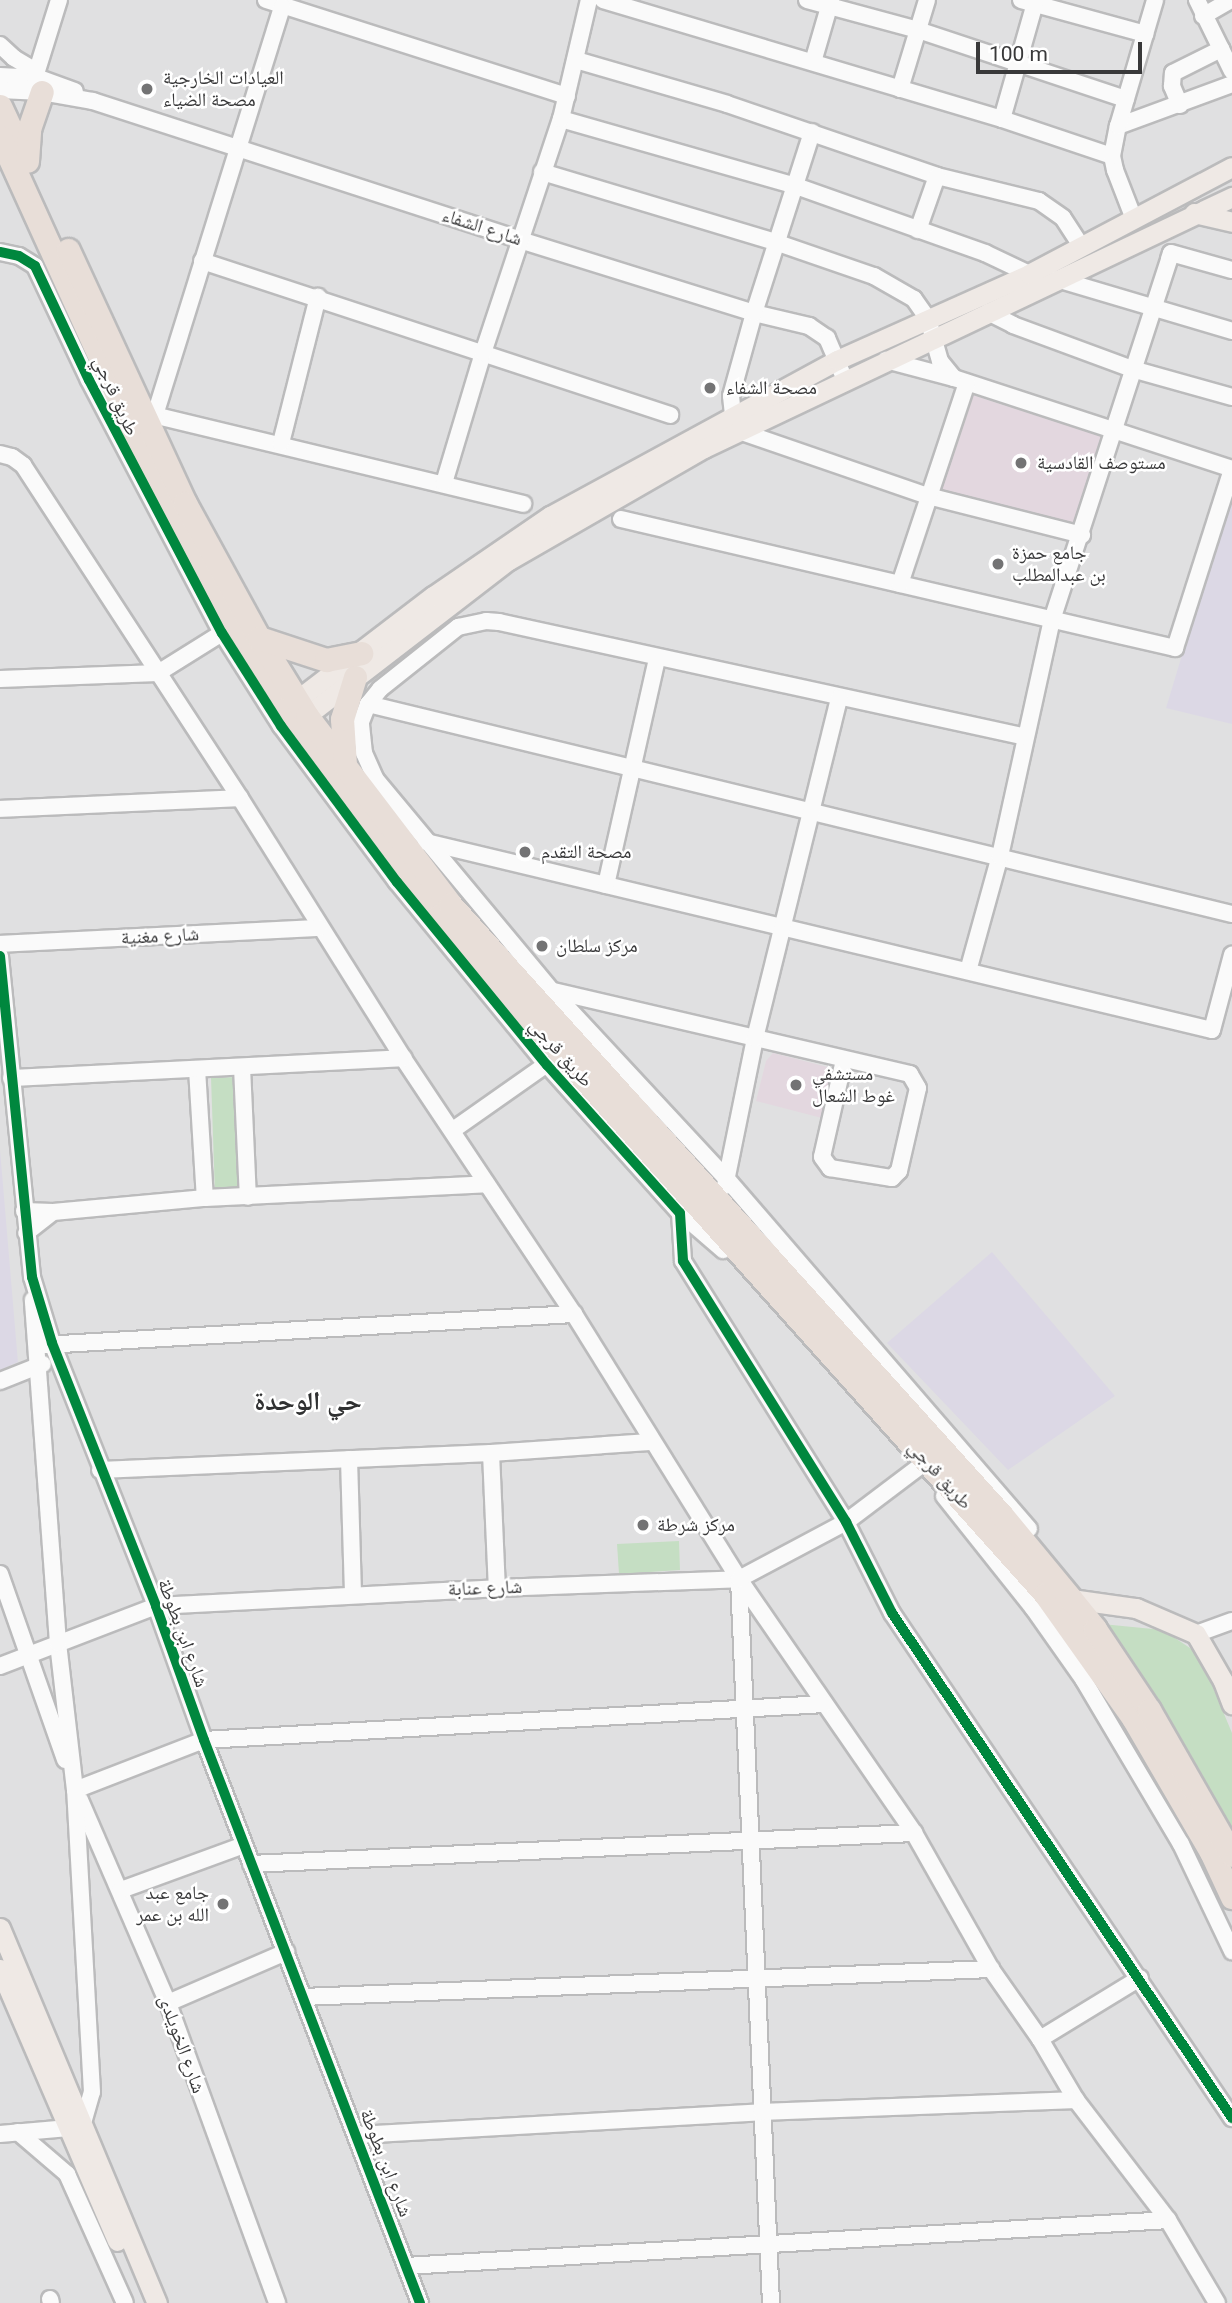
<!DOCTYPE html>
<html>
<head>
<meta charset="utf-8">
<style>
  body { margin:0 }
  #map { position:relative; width:1232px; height:2303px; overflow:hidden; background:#e0e0e1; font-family:Roboto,"Noto Naskh Arabic",sans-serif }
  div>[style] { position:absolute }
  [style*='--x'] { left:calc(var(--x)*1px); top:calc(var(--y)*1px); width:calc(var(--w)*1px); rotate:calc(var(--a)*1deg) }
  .education>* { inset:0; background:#dcd8e5 }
  .medical>* { inset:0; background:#e3d7df }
  .green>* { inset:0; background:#c5dec3 }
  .roads { filter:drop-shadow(2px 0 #bbbbbc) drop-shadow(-2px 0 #bbbbbc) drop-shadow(0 2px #bbbbbc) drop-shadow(0 -2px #bbbbbc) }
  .minor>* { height:16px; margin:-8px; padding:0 8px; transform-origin:8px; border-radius:8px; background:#fafafa }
  .major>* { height:19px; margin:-9.5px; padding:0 9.5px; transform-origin:9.5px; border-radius:9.5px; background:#efe9e5 }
  .highway>* { height:23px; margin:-11.5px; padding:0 11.5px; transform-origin:11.5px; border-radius:11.5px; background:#e8ded8 }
  .cycleway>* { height:10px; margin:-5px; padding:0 5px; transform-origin:5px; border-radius:5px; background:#00873e }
  .dots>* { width:19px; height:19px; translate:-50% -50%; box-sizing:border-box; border:4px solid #fff; border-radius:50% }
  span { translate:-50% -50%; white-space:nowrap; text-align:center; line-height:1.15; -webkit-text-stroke:5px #fff; paint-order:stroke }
  .poi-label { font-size:19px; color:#39393a }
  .left { translate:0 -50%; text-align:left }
  .right { translate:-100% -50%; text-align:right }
  .street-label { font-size:19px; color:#39393a }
  .district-label { font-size:26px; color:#303132; font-weight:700 }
  .scale { position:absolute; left:976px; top:42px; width:166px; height:32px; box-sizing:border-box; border:4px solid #39393a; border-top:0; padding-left:9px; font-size:21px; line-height:24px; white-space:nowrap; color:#39393a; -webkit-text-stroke:5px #fff; paint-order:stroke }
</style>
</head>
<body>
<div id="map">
  <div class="education">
    <div style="clip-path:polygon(1232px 489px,1232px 724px,1166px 708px)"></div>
    <div style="clip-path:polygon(0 1149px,18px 1362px,0 1370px)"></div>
    <div style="clip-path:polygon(992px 1252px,1115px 1396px,1008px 1470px,887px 1343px)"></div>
  </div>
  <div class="medical">
    <div style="clip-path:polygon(969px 394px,1103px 437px,1071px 530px,941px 489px)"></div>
    <div style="clip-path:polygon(773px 1053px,835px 1069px,822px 1118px,756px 1101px,766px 1061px)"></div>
  </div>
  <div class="green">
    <div style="clip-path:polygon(237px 1077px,241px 1193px,215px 1194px,211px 1078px)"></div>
    <div style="clip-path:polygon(679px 1541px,680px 1570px,619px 1574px,617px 1544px)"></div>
    <div style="clip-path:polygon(1102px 1624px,1163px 1630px,1199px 1654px,1232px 1733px,1232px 1836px,1206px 1784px,1170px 1724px)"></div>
  </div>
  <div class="roads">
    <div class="minor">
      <div style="--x:266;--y:0;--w:316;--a:17.7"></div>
      <div style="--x:603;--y:0;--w:416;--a:16.6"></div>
      <div style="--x:1002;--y:119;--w:116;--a:18.6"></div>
      <div style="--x:807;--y:0;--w:115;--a:15.1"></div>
      <div style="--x:918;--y:30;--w:219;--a:18.4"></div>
      <div style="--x:1021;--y:0;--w:129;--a:15.3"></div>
      <div style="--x:1197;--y:0;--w:79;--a:63.8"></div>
      <div style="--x:1203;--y:16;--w:32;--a:-30"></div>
      <div style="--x:0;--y:45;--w:19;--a:43"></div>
      <div style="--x:14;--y:58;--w:26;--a:31"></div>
      <div style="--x:576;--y:60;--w:157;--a:16.2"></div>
      <div style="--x:727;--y:104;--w:222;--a:18.9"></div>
      <div style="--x:937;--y:176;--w:105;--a:13.8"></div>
      <div style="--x:1039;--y:201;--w:29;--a:35"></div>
      <div style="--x:1063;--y:218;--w:33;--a:57"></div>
      <div style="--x:813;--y:62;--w:65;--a:-73.8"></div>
      <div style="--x:0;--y:76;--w:39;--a:3"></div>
      <div style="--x:39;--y:78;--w:38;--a:20"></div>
      <div style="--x:35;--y:77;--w:81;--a:-72.7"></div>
      <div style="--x:900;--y:89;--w:93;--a:-73.1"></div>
      <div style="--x:0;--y:90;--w:42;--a:2.7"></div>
      <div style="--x:42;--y:92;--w:52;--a:10"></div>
      <div style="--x:93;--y:101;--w:449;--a:18"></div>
      <div style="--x:520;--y:240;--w:245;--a:17.3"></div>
      <div style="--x:754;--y:313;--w:57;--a:13.3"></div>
      <div style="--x:809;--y:326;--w:22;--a:34"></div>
      <div style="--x:827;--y:338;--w:46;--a:66.8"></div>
      <div style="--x:1180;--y:105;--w:21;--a:-113"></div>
      <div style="--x:1172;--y:86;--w:13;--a:-86"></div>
      <div style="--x:1173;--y:73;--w:54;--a:-26.6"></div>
      <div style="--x:561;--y:119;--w:244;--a:15.9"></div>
      <div style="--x:796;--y:186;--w:201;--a:19.5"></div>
      <div style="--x:985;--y:253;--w:49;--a:25.5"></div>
      <div style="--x:1002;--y:119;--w:124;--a:-74.1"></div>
      <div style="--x:1118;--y:126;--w:121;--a:-20.2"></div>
      <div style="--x:542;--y:172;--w:246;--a:16.7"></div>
      <div style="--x:778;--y:243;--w:102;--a:19"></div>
      <div style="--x:874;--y:276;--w:46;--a:29.9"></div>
      <div style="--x:914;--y:299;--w:24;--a:55"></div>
      <div style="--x:928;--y:319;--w:44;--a:74.1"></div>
      <div style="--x:940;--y:361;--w:22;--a:51"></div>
      <div style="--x:954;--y:378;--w:293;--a:18.1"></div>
      <div style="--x:1134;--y:219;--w:53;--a:-111.2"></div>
      <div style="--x:1115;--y:170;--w:14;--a:-102"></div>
      <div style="--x:1112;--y:156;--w:31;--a:-79"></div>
      <div style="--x:1118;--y:126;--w:131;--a:-73.6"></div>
      <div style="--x:918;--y:230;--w:57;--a:-70.6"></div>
      <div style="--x:0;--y:252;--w:19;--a:12"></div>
      <div style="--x:19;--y:256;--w:19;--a:32"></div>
      <div style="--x:35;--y:266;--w:126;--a:64.7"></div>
      <div style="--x:89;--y:380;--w:286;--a:62.3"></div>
      <div style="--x:222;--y:633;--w:110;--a:57.6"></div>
      <div style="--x:281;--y:726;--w:194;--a:53.4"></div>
      <div style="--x:397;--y:882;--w:237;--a:50.7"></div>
      <div style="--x:547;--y:1065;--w:199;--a:48.1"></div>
      <div style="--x:680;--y:1213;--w:48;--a:86.4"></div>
      <div style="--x:683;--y:1261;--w:308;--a:58"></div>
      <div style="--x:846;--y:1522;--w:102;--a:63.2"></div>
      <div style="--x:892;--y:1613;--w:609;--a:56.05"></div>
      <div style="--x:202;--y:261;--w:493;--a:18.2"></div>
      <div style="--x:1057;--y:279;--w:183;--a:16.5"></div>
      <div style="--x:988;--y:312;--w:28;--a:27"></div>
      <div style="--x:1013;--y:325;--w:127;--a:20.3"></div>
      <div style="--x:1132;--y:369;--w:104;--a:15.6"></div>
      <div style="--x:886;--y:360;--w:70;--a:14.8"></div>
      <div style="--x:145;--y:413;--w:389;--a:13.5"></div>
      <div style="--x:155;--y:415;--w:428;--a:-72.7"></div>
      <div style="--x:733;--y:415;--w:19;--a:-96"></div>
      <div style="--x:731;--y:396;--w:86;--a:-74.5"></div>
      <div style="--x:754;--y:313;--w:190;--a:-72.2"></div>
      <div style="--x:739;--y:431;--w:200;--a:19"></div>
      <div style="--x:928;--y:496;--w:159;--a:14.2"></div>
      <div style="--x:281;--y:443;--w:151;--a:-75.8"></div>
      <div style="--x:0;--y:454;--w:12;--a:14"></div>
      <div style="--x:12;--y:457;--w:14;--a:36"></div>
      <div style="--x:23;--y:465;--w:397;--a:56.9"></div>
      <div style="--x:240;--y:798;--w:307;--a:57.9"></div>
      <div style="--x:403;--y:1058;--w:308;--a:56.3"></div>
      <div style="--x:574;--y:1314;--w:312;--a:58.1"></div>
      <div style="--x:739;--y:1579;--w:725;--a:87.47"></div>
      <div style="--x:444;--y:483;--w:136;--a:-73.3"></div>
      <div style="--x:483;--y:353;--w:247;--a:-71.6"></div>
      <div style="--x:561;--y:119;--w:122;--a:-76.8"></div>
      <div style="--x:621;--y:519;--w:569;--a:13.11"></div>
      <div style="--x:1175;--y:648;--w:188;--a:-72.3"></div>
      <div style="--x:900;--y:584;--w:212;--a:-71.6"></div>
      <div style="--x:0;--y:679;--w:158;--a:-2.2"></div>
      <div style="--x:158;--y:673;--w:75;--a:-32"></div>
      <div style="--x:368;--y:704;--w:889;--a:13.66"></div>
      <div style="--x:0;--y:809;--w:240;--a:-2.6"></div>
      <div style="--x:426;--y:842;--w:808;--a:13.45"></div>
      <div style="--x:1212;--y:1030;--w:78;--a:-75.1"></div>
      <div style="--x:606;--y:885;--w:233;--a:-77.3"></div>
      <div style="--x:0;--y:944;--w:319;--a:-2.9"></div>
      <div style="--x:0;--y:956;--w:323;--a:84.3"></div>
      <div style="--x:32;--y:1277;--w:69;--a:73.1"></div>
      <div style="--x:52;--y:1343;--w:283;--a:68.4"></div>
      <div style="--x:156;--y:1606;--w:142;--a:70.3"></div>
      <div style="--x:204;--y:1740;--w:603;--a:69.01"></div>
      <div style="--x:968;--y:971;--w:119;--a:-74.5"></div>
      <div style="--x:1000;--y:856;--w:242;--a:-77.6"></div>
      <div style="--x:1052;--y:620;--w:379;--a:-72"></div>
      <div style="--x:1169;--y:259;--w:6;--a:-72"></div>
      <div style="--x:1171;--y:253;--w:63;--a:15.6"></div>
      <div style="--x:542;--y:993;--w:10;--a:-11"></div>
      <div style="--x:552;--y:991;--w:275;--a:-129.8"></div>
      <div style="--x:376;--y:780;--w:30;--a:-114"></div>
      <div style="--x:364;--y:753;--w:31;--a:-96"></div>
      <div style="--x:361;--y:722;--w:19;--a:-69"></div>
      <div style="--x:368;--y:704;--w:19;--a:-51"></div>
      <div style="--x:380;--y:689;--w:100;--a:-38.5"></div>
      <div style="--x:458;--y:627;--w:29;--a:-12"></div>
      <div style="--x:486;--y:621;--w:13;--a:4"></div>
      <div style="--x:499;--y:622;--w:539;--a:12.31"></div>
      <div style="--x:844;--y:1060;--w:99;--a:102.8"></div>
      <div style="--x:822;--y:1157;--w:14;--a:54"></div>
      <div style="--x:830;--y:1168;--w:63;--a:9.2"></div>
      <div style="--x:892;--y:1178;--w:10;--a:-45"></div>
      <div style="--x:899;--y:1171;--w:85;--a:-77.1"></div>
      <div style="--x:918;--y:1088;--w:16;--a:-120"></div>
      <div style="--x:910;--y:1074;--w:367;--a:-166.9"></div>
      <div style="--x:552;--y:991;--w:257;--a:47.1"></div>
      <div style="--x:727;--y:1179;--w:462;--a:49.2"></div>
      <div style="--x:242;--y:1067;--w:130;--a:87.4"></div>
      <div style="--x:197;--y:1069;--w:129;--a:86.5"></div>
      <div style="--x:11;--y:1078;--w:393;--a:-2.9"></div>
      <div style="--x:453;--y:1130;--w:123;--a:-35.1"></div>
      <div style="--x:725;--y:1186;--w:151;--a:-78.5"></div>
      <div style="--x:755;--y:1038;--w:350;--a:-76.1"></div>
      <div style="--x:24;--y:1211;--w:29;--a:2"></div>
      <div style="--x:53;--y:1212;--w:34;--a:142"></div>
      <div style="--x:53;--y:1212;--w:153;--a:-5.3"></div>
      <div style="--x:205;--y:1198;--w:282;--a:-2.8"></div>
      <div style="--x:680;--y:1213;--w:57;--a:40.7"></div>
      <div style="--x:44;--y:1345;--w:531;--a:-3.35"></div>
      <div style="--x:0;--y:1381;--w:46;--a:-21.6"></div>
      <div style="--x:491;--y:1453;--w:135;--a:87.5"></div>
      <div style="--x:349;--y:1459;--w:135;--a:88.3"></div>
      <div style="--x:100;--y:1470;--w:391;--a:-2.5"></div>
      <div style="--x:491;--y:1453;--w:159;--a:-4"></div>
      <div style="--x:944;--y:1496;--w:143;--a:51.5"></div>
      <div style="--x:1033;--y:1608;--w:87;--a:54.8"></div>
      <div style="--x:1083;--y:1679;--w:192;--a:59.3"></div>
      <div style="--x:1181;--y:1844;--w:119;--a:64.5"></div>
      <div style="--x:0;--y:1574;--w:197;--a:70.7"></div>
      <div style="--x:741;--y:1582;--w:305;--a:55.4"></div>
      <div style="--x:914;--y:1833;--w:156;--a:60.5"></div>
      <div style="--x:991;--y:1969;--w:85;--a:55"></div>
      <div style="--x:1040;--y:2039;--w:71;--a:59.5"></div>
      <div style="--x:1076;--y:2100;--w:151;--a:52.5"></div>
      <div style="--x:1168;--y:2220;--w:96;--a:59.4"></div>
      <div style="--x:1196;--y:1634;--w:38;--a:-20"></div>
      <div style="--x:0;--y:1666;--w:167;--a:-21"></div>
      <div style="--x:156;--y:1606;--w:341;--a:-3"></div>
      <div style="--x:497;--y:1588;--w:242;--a:-2.1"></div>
      <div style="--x:739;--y:1579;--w:121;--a:-28"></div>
      <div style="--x:846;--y:1522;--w:108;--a:-37.1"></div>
      <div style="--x:75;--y:1790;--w:138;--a:-21.2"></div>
      <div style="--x:204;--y:1740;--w:621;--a:-3.32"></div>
      <div style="--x:80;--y:1800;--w:221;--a:66.6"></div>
      <div style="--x:168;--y:2003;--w:319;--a:70"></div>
      <div style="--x:251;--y:1864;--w:664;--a:-2.68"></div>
      <div style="--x:121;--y:1890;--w:131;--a:-20.1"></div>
      <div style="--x:303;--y:1997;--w:689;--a:-2.33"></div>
      <div style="--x:168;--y:2003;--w:129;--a:-23.4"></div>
      <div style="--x:1040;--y:2039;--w:117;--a:-31.4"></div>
      <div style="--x:18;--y:2132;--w:65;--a:40.6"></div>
      <div style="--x:67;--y:2174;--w:141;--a:65.8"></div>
      <div style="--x:0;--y:2134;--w:69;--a:-5"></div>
      <div style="--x:69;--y:2128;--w:15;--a:-20"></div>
      <div style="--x:83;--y:2123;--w:32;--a:-74"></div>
      <div style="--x:92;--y:2092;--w:302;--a:-93.2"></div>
      <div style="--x:75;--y:1790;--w:148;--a:-96.6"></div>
      <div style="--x:58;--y:1643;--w:344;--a:-94.2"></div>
      <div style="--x:356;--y:2135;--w:407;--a:-3.2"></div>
      <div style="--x:762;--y:2112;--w:314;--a:-2.2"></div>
      <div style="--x:406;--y:2266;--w:763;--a:-3.45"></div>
      <div style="--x:50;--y:2299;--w:4;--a:76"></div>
    </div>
    <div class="major">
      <div style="--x:1194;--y:213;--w:39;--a:13"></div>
      <div style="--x:285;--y:709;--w:186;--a:-37.4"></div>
      <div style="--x:433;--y:596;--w:142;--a:-34.4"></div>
      <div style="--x:550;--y:516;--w:327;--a:-28.5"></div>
      <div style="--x:837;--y:360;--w:210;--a:-24.1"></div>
      <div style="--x:1029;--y:274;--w:229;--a:-27.8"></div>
      <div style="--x:297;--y:723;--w:267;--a:-37.6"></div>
      <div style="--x:509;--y:560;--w:225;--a:-29.9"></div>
      <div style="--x:704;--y:448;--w:585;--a:-25.43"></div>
      <div style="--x:1071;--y:1599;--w:66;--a:7.9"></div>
      <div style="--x:1136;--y:1608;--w:65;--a:23.4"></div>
      <div style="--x:1196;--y:1634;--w:54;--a:60.1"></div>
      <div style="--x:1223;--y:1681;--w:25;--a:69"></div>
      <div style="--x:0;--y:1928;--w:407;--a:67.3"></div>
      <div style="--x:0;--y:1969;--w:296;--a:66.7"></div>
    </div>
    <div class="highway">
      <div style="--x:0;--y:106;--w:47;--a:65.1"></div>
      <div style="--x:0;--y:137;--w:405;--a:65.6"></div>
      <div style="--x:167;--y:506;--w:171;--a:60.9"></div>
      <div style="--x:250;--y:655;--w:64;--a:57.1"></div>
      <div style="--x:285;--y:709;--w:257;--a:53.5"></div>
      <div style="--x:438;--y:916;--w:910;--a:48.16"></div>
      <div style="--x:1045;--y:1594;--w:152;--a:54.6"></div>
      <div style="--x:1133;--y:1718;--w:155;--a:59.8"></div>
      <div style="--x:1211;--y:1852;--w:50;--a:65"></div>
      <div style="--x:27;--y:161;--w:32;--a:-86"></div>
      <div style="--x:29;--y:129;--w:39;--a:-71"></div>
      <div style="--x:68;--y:250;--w:279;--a:65.2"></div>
      <div style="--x:185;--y:503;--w:154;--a:61.3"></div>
      <div style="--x:259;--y:638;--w:92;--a:58.4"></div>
      <div style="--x:307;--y:716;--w:236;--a:52.7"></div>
      <div style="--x:450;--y:904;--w:822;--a:47.91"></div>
      <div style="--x:1001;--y:1514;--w:110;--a:50.5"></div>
      <div style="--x:1071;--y:1599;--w:38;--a:51"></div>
      <div style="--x:1095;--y:1629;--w:97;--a:56.3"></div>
      <div style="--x:1149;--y:1710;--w:167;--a:60.2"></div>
      <div style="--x:259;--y:638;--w:71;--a:18.2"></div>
      <div style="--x:326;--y:660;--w:36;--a:-11"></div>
      <div style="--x:345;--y:765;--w:46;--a:-93.7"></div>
      <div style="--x:342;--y:719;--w:44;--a:-72.8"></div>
    </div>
  </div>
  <div class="cycleway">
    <div style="--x:0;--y:252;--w:19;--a:12"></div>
    <div style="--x:19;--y:256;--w:19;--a:32"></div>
    <div style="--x:35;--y:266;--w:126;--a:64.7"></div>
    <div style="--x:89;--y:380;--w:286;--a:62.3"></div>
    <div style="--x:222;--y:633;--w:110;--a:57.6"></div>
    <div style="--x:281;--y:726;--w:194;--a:53.4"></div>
    <div style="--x:397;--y:882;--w:237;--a:50.7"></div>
    <div style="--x:547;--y:1065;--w:199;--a:48.1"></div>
    <div style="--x:680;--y:1213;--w:48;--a:86.4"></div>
    <div style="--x:683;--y:1261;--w:308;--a:58"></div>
    <div style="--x:846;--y:1522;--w:102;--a:63.2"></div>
    <div style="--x:892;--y:1613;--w:609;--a:56.05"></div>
    <div style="--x:0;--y:956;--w:323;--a:84.3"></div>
    <div style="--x:32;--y:1277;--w:69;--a:73.1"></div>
    <div style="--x:52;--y:1343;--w:283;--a:68.4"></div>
    <div style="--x:156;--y:1606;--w:142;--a:70.3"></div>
    <div style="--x:204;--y:1740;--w:603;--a:69.01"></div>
  </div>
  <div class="dots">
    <div style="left:147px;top:89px;background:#737374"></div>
    <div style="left:710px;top:388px;background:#737374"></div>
    <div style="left:1021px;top:463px;background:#737374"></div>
    <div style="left:998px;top:564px;background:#737374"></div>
    <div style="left:525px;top:852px;background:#737374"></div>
    <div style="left:542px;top:946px;background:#737374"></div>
    <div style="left:796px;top:1085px;background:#737374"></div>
    <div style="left:643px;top:1525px;background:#737374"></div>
    <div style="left:223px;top:1904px;background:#737374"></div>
  </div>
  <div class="poi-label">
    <span class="left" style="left:163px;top:89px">العيادات الخارجية<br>مصحة الضياء</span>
    <span class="left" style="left:726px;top:388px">مصحة الشفاء</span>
    <span class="left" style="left:1037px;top:463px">مستوصف القادسية</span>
    <span class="left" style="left:1012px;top:564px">جامع حمزة<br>بن عبدالمطلب</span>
    <span class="left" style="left:541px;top:852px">مصحة التقدم</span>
    <span class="left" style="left:556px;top:946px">مركز سلطان</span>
    <span class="left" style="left:812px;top:1085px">مستشفي<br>غوط الشعال</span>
    <span class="left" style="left:657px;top:1525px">مركز شرطة</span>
    <span class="right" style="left:209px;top:1904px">جامع عبد<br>الله بن عمر</span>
  </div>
  <div class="street-label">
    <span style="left:482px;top:227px;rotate:18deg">شارع الشفاء</span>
    <span style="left:116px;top:396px;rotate:66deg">طريق قرجي</span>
    <span style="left:160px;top:936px;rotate:-3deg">شارع مغنية</span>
    <span style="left:561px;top:1053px;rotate:48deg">طريق قرجي</span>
    <span style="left:940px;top:1475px;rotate:48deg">طريق قرجي</span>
    <span style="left:485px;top:1588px;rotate:-2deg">شارع عنابة</span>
    <span style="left:183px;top:1633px;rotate:70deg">شارع ابن بطوطة</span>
    <span style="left:182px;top:2044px;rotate:70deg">شارع الخويلدى</span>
    <span style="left:386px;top:2163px;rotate:69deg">شارع ابن بطوطة</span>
  </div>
  <div class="district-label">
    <span style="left:308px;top:1402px">حي الوحدة</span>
  </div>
  <div class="scale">100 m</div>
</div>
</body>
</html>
